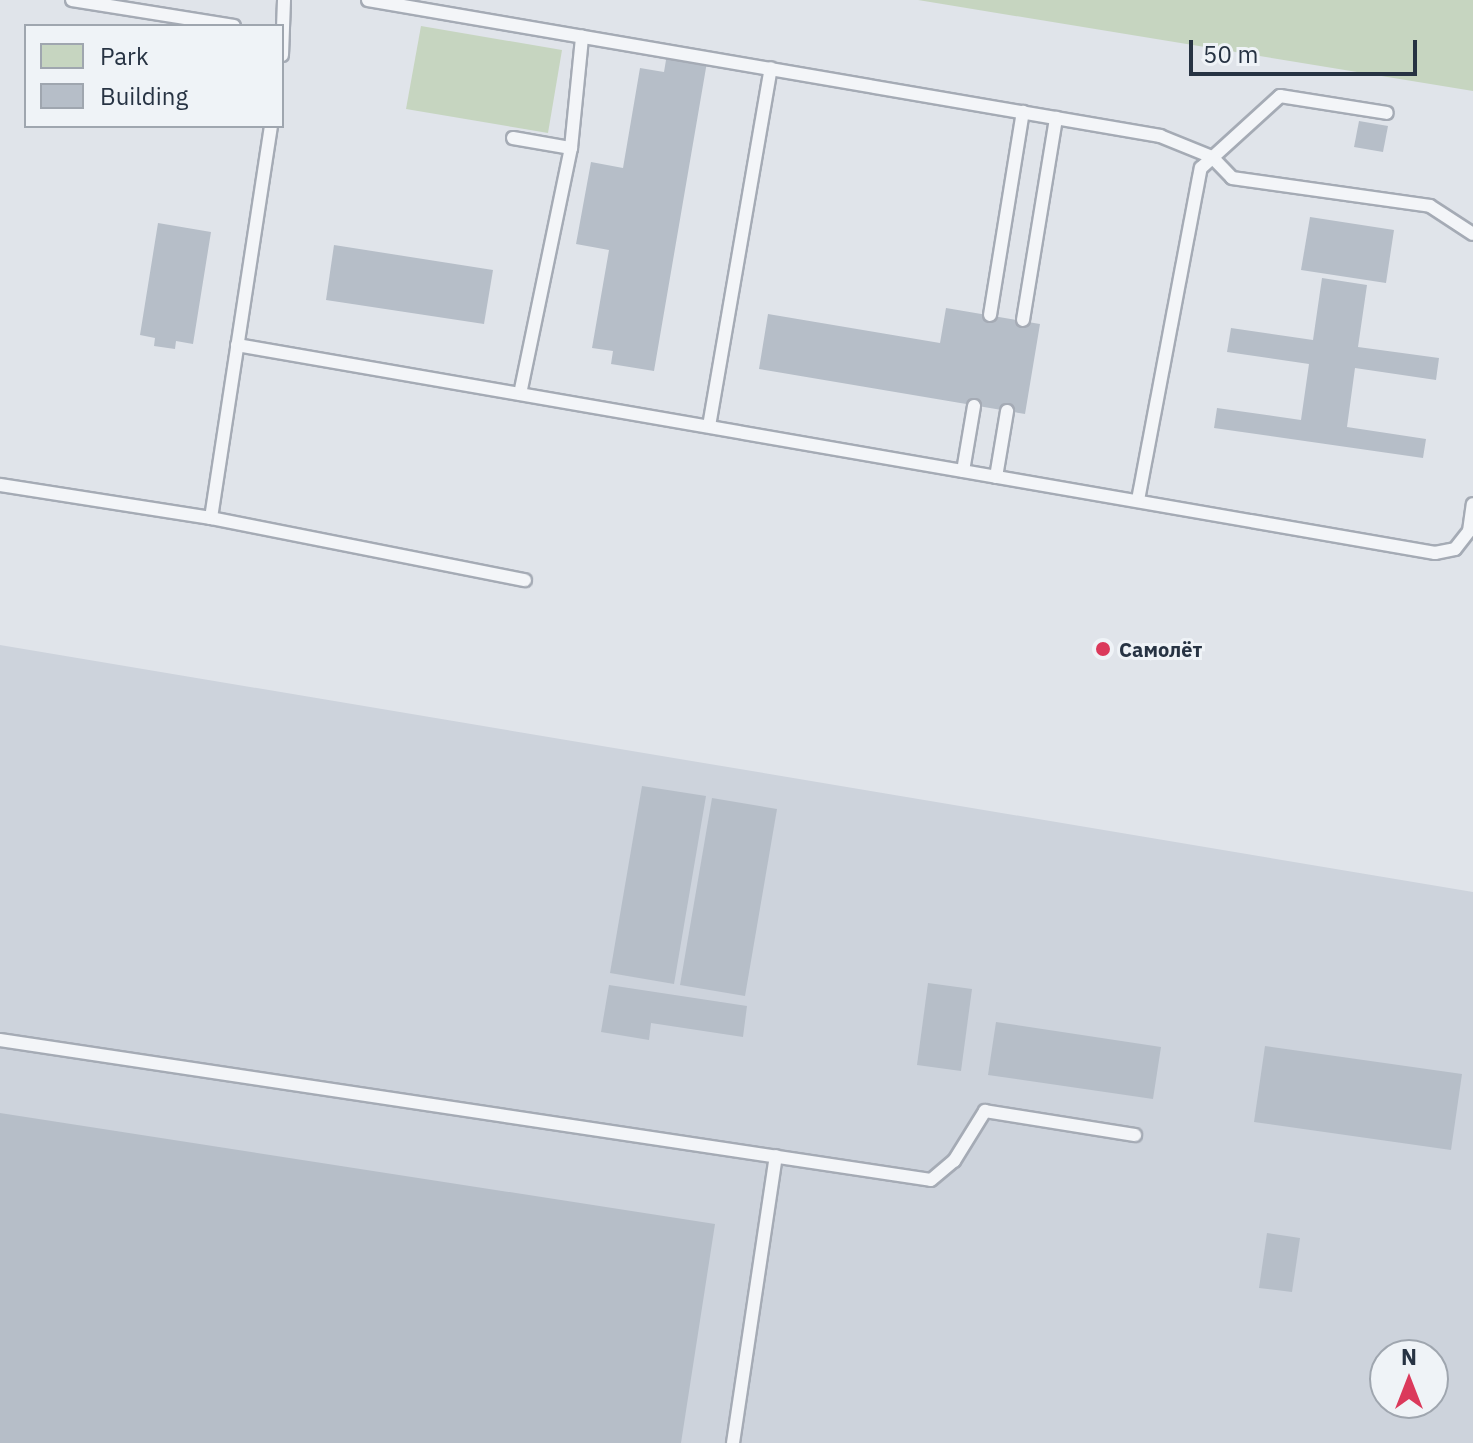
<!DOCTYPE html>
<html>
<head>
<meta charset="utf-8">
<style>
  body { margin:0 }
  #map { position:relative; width:1473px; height:1443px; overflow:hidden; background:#e0e4ea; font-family:"IBM Plex Sans",sans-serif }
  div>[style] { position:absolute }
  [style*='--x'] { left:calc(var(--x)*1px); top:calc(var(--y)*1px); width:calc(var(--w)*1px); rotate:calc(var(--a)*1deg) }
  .built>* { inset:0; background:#cdd3dc }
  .green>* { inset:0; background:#c6d5c0 }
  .building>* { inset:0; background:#b6bec8 }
  .roads { filter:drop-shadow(2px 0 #a5abb5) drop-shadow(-2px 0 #a5abb5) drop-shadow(0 2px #a5abb5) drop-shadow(0 -2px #a5abb5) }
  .service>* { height:12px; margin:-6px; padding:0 6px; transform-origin:6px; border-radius:6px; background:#f3f5f8 }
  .dots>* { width:22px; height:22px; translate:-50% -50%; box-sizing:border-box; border:4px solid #eff3f7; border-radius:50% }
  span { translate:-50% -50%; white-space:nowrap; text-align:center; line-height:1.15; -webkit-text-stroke:6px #eff3f7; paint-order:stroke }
  .poi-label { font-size:20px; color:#273343; font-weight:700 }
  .left { translate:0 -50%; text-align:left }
  .legend { position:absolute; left:24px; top:24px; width:260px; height:104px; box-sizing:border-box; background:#eff3f7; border:2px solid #9fa6af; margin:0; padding:10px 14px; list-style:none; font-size:24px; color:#273343 }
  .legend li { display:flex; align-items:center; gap:16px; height:40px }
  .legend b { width:40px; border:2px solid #9fa6af }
  .north { position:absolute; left:1369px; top:1339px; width:80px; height:80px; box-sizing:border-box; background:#eff3f7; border:2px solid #9fa6af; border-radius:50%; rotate:0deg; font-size:22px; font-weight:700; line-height:32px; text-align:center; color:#273343 }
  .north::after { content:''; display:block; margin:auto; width:28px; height:36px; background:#db395b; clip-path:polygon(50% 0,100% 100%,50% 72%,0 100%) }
  .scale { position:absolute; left:1189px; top:40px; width:228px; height:36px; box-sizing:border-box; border:4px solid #273343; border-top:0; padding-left:10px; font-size:24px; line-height:28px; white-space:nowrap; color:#273343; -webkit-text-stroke:6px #eff3f7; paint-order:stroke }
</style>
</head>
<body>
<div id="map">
  <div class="built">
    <div style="clip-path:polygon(evenodd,0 645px,1473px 892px,1473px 1443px,0 1443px,0 645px,1385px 1355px,1433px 1355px,1433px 1403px,1385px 1403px,1385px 1355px)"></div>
  </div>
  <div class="green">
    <div style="clip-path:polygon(918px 0,1473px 0,1473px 91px)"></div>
    <div style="clip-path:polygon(421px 26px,562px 50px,548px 133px,406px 109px)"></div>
  </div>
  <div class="building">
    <div style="clip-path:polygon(667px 54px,707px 62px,654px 371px,611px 364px,613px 351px,592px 348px,609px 250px,576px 244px,591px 162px,623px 168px,640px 68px,664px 72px)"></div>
    <div style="clip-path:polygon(1359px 121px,1388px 126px,1383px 152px,1354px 147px)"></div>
    <div style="clip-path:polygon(1310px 217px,1394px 230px,1386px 283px,1301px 270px)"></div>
    <div style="clip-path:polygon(158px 223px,211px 232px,193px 344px,176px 341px,175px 349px,154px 346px,155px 338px,140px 335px)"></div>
    <div style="clip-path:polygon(334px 245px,493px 270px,484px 324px,326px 300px)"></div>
    <div style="clip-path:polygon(1322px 278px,1367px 285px,1358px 347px,1439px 358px,1436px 380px,1355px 368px,1347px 427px,1426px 439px,1423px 458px,1214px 428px,1217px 408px,1301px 420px,1309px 364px,1227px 352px,1231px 328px,1313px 340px)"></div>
    <div style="clip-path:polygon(946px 308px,1040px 324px,1025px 414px,759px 369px,768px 314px,940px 343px)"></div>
    <div style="clip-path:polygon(642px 786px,706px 796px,674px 984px,610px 973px)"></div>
    <div style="clip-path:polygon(712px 798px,777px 809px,745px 996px,680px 985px)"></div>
    <div style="clip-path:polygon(928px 983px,972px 989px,961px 1071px,917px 1065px)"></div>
    <div style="clip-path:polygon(609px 985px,747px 1006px,743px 1037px,651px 1023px,649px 1040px,601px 1032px)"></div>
    <div style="clip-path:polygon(996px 1022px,1161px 1047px,1153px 1099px,988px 1075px)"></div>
    <div style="clip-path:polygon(1265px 1046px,1462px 1074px,1451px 1150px,1254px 1122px)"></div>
    <div style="clip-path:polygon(0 1113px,715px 1224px,681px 1443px,0 1443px)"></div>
    <div style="clip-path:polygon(1267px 1233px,1300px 1238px,1292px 1292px,1259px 1288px)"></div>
  </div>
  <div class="roads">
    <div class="service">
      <div style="--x:72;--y:0;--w:164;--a:9.1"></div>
      <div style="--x:368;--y:0;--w:804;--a:9.74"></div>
      <div style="--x:1160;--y:136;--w:56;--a:22"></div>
      <div style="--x:1212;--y:157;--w:29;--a:46"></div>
      <div style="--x:1232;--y:178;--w:200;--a:8"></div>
      <div style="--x:1430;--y:206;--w:51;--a:33.1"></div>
      <div style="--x:282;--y:55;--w:55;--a:-87.9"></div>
      <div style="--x:513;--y:138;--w:59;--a:9.8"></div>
      <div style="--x:990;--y:315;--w:206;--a:-80.8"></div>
      <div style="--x:1023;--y:320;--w:205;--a:-80.7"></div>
      <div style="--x:237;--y:345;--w:1216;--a:9.85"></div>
      <div style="--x:1435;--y:553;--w:20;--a:-11"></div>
      <div style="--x:1455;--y:549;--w:23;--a:-52"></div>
      <div style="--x:1469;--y:531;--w:27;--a:-82"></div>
      <div style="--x:520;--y:394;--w:251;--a:-78.3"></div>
      <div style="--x:571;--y:148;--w:112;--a:-84.3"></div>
      <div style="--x:709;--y:426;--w:363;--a:-80.2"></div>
      <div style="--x:963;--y:471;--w:66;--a:-80.4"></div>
      <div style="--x:996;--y:477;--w:67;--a:-80.5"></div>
      <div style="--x:0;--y:485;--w:214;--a:8.9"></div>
      <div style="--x:211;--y:518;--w:320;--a:11.2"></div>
      <div style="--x:1138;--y:500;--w:338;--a:-79.3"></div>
      <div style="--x:1201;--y:168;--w:107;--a:-42.3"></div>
      <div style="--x:1280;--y:96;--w:108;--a:9"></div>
      <div style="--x:211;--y:518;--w:397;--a:-81.3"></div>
      <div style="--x:0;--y:1040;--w:941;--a:8.55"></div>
      <div style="--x:931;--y:1180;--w:30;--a:-40"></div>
      <div style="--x:954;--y:1161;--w:59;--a:-58.2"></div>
      <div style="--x:985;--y:1111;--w:152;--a:9.1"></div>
      <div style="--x:733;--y:1443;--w:290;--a:-81.5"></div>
    </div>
  </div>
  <div class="dots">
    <div style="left:1103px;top:649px;background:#db395b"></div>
  </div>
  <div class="poi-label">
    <span class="left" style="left:1119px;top:649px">Самолёт</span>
  </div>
  <ul class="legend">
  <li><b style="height:22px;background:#c6d5c0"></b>Park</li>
  <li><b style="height:22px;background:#b6bec8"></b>Building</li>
  </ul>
  <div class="north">N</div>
  <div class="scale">50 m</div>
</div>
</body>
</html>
